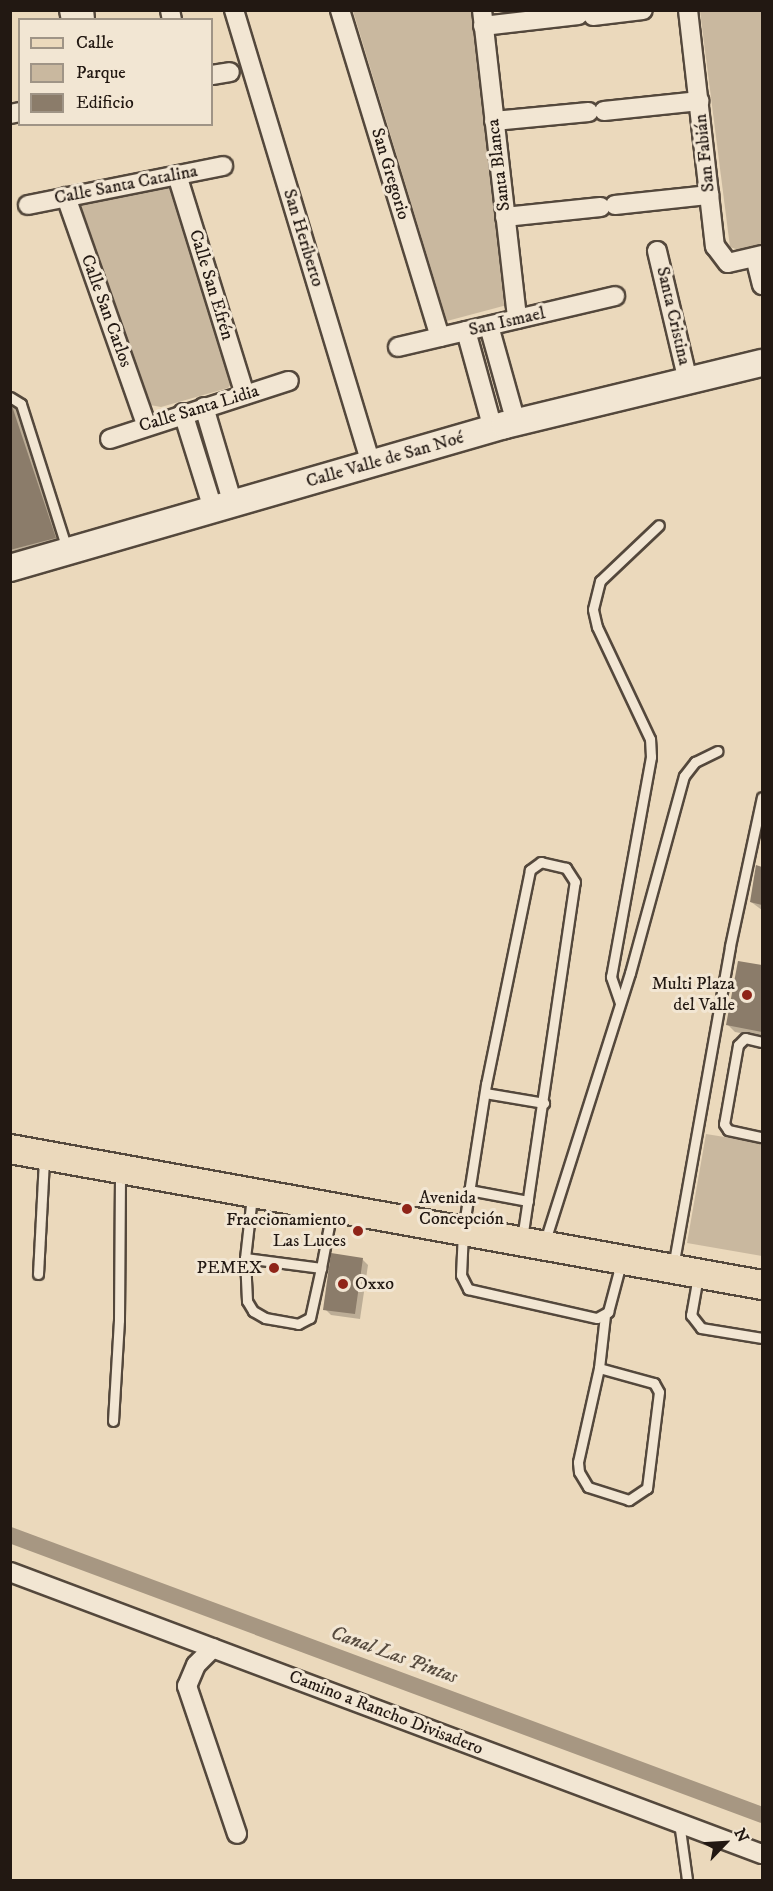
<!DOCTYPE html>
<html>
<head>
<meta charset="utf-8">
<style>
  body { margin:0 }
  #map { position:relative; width:773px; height:1891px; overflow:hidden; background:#ebd9bc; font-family:"IM FELL DW Pica",serif }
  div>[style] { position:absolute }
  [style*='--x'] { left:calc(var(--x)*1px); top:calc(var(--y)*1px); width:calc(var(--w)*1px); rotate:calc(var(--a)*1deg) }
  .green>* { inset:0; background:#c9b89f }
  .shadow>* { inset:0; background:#0003 }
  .canal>* { height:16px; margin:-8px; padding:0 8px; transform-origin:8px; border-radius:8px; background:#a79782 }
  .building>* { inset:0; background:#8b7c6a }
  .roads { filter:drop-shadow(2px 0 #54483c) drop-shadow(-2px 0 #54483c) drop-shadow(0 2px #54483c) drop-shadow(0 -2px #54483c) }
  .lane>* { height:9px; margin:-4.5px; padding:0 4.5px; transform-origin:4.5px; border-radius:4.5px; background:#f2e6d3 }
  .street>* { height:18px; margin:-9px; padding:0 9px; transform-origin:9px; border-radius:9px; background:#f2e6d3 }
  .secondary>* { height:26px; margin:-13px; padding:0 13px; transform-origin:13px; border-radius:13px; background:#f2e6d3 }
  .primary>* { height:28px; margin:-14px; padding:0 14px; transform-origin:14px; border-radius:14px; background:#ebd9bc }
  .dots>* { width:16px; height:16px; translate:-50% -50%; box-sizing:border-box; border:3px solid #f2e6d3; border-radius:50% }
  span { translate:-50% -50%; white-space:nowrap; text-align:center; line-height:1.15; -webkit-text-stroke:6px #f2e6d3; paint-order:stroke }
  .street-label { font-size:18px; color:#221812 }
  .poi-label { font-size:18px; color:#221812 }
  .right { translate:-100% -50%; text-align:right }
  .left { translate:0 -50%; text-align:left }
  .water-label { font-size:20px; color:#574b3f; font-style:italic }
  .frame { position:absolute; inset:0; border:12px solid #221812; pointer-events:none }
  .legend { position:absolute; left:18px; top:18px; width:195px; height:108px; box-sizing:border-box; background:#f2e6d3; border:2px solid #9f9486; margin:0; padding:8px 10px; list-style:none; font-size:18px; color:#221812 }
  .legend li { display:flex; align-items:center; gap:12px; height:30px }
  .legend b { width:30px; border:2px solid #9f9486 }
  .north { position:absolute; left:695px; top:1813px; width:60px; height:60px; -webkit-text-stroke:4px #f2e6d3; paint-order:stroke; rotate:65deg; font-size:16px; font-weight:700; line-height:24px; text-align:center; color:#221812 }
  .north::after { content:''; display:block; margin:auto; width:21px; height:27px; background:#221812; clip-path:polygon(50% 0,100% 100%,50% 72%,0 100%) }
</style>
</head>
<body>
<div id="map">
  <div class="green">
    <div style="clip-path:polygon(353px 11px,473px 11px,507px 305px,447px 321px)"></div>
    <div style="clip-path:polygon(700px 11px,762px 11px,762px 246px,741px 251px,730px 247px)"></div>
    <div style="clip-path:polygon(172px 184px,234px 380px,228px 388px,161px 407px,150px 405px,77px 203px)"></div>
    <div style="clip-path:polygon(706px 1134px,762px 1143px,762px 1256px,687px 1243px)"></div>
  </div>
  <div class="shadow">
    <div style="clip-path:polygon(10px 386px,62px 545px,10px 560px)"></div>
    <div style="clip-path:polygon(758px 867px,762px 868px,762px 910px,751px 902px)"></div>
    <div style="clip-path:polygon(739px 962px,762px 967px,762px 1037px,735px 1032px,728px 1025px)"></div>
    <div style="clip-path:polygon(362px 1259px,368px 1265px,360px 1319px,331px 1315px,325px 1309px)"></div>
  </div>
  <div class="canal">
    <div style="--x:10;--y:1535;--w:802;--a:20.42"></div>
  </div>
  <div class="building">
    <div style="clip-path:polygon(10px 400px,56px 538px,10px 550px)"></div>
    <div style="clip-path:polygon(756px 865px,762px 867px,762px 905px,750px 902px)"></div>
    <div style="clip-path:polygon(738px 961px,762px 965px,762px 1032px,726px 1025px)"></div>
    <div style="clip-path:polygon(331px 1253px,363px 1258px,355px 1314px,323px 1310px)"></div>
  </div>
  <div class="roads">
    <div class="lane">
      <div style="--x:10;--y:397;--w:13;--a:32"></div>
      <div style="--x:21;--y:404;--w:152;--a:72.4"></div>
      <div style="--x:620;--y:1003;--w:28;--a:-109"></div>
      <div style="--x:611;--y:977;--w:224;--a:-79.7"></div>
      <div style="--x:651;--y:757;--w:18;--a:-93"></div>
      <div style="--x:650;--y:739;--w:124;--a:-115.3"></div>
      <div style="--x:597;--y:627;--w:18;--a:-103"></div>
      <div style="--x:593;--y:609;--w:29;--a:-76"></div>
      <div style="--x:600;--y:581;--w:81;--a:-43.5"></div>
      <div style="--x:762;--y:1042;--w:17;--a:-167"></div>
      <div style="--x:745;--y:1038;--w:10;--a:135"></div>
      <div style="--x:738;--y:1045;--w:80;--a:100"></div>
      <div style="--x:724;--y:1124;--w:7;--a:56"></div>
      <div style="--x:728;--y:1130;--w:35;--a:12"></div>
      <div style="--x:485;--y:1093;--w:60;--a:9.6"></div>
      <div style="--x:469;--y:1190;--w:60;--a:10.6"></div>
      <div style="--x:252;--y:1196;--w:62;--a:96.4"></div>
      <div style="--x:245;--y:1258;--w:77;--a:7.5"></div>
      <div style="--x:321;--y:1268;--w:59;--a:-79.3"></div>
      <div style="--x:522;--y:1239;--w:361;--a:-81.6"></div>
      <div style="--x:575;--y:882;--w:17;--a:-123"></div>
      <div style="--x:566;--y:868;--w:26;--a:-167"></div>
      <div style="--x:541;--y:862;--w:14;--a:144"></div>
      <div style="--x:530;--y:870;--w:218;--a:101.6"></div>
      <div style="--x:486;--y:1084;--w:149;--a:98.9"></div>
      <div style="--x:463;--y:1231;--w:44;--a:92.6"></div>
      <div style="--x:461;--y:1275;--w:16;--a:63"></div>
      <div style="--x:468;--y:1289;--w:132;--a:12.7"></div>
      <div style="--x:597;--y:1318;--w:13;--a:-29"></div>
      <div style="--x:608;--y:1312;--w:51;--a:-75.1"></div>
      <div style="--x:544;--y:1244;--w:284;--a:-72.4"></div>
      <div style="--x:630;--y:973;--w:204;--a:-74.7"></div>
      <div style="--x:684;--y:776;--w:18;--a:-52"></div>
      <div style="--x:695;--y:762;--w:25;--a:-26"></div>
      <div style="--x:245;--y:1258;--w:43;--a:87.3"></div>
      <div style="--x:247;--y:1301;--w:12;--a:59"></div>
      <div style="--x:253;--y:1311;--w:14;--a:30"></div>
      <div style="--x:265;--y:1318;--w:34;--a:10"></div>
      <div style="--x:298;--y:1324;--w:13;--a:-27"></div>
      <div style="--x:310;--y:1318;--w:51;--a:-77.6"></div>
      <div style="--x:673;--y:1267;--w:326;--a:-79.9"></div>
      <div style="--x:730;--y:946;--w:152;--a:-77.9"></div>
      <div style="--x:38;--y:1274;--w:116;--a:-87"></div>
      <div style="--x:698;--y:1276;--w:40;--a:100"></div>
      <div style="--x:691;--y:1315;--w:16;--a:52"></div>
      <div style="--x:701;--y:1328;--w:62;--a:9.3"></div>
      <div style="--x:599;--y:1368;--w:57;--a:15.3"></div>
      <div style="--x:654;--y:1383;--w:10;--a:61"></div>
      <div style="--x:659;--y:1392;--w:97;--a:97.1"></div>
      <div style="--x:647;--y:1488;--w:22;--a:146"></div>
      <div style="--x:629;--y:1500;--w:43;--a:-162.4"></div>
      <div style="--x:588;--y:1487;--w:17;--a:-121"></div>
      <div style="--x:579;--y:1472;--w:10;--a:-96"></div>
      <div style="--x:578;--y:1462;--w:96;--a:-77.4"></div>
      <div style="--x:599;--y:1368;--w:53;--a:-83.5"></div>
      <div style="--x:113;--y:1421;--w:101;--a:-86.6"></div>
      <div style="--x:119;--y:1320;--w:148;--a:-89.6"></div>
      <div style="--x:679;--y:1822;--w:59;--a:82.1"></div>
    </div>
    <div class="street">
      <div style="--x:69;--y:10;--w:10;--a:79"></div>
      <div style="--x:84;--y:10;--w:10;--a:84"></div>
      <div style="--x:170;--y:10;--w:10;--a:79"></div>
      <div style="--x:234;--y:10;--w:475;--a:73.2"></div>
      <div style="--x:340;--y:10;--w:342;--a:73"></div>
      <div style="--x:482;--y:10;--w:311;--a:83.5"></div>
      <div style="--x:688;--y:10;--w:238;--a:83.5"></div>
      <div style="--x:715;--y:246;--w:21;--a:53"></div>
      <div style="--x:728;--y:263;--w:35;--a:-13"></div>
      <div style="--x:593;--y:16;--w:50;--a:-6.8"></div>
      <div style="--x:483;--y:26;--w:96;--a:-6.6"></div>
      <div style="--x:212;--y:75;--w:18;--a:-9"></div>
      <div style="--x:604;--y:111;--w:96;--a:-6"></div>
      <div style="--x:10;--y:114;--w:10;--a:-11"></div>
      <div style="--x:494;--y:121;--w:95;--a:-5.4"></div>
      <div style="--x:177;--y:175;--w:230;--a:72.8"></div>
      <div style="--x:66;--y:197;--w:241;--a:70.6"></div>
      <div style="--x:28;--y:205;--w:199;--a:-11.3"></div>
      <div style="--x:615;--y:205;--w:95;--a:-6.1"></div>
      <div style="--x:505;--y:217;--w:96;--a:-6"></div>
      <div style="--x:657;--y:251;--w:134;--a:76.6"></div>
      <div style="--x:755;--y:257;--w:29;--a:76"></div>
      <div style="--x:489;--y:326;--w:101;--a:74.4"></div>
      <div style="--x:466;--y:331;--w:102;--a:74.6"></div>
      <div style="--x:398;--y:347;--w:223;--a:-13.2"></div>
      <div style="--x:204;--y:407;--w:101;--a:73.4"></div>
      <div style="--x:183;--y:413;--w:101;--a:72.6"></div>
      <div style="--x:110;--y:439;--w:188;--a:-18"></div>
      <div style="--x:10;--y:1572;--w:803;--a:20.56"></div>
      <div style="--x:213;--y:1648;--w:24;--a:135"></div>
      <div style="--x:196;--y:1665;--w:23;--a:113"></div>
      <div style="--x:187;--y:1686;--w:156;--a:71.3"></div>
    </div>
    <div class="secondary">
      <div style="--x:10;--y:568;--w:515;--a:-16.11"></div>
      <div style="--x:505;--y:425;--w:264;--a:-13.6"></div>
    </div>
    <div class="primary">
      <div style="--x:10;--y:1149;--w:764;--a:10.25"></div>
    </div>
  </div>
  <div class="dots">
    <div style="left:747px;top:995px;background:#8f2418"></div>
    <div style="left:407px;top:1209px;background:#8f2418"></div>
    <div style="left:358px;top:1231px;background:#8f2418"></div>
    <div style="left:274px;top:1268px;background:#8f2418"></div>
    <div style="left:343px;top:1284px;background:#8f2418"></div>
  </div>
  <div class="street-label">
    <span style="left:705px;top:153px;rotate:-96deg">San Fabián</span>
    <span style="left:499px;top:165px;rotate:-97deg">Santa Blanca</span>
    <span style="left:390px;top:174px;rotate:73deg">San Gregorio</span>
    <span style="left:126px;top:185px;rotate:-11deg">Calle Santa Catalina</span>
    <span style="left:303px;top:238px;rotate:73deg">San Heriberto</span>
    <span style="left:211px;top:285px;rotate:73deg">Calle San Efrén</span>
    <span style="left:106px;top:311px;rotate:70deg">Calle San Carlos</span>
    <span style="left:673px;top:316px;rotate:77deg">Santa Cristina</span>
    <span style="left:507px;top:322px;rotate:-13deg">San Ismael</span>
    <span style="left:199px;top:409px;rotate:-17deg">Calle Santa Lidia</span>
    <span style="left:385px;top:460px;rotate:-16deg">Calle Valle de San Noé</span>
    <span style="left:386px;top:1713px;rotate:21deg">Camino a Rancho Divisadero</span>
  </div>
  <div class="poi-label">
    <span class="right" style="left:735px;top:995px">Multi Plaza<br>del Valle</span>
    <span class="left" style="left:419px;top:1209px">Avenida<br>Concepción</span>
    <span class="right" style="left:346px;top:1231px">Fraccionamiento<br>Las Luces</span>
    <span class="right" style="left:262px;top:1268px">PEMEX</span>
    <span class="left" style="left:355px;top:1284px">Oxxo</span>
  </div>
  <div class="water-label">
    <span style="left:394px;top:1655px;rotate:20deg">Canal Las Pintas</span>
  </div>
  <div class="frame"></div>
  <ul class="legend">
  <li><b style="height:8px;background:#ebd9bc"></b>Calle</li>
  <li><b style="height:16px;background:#c9b89f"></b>Parque</li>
  <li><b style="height:16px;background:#8b7c6a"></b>Edificio</li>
  </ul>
  <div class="north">N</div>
</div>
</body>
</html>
